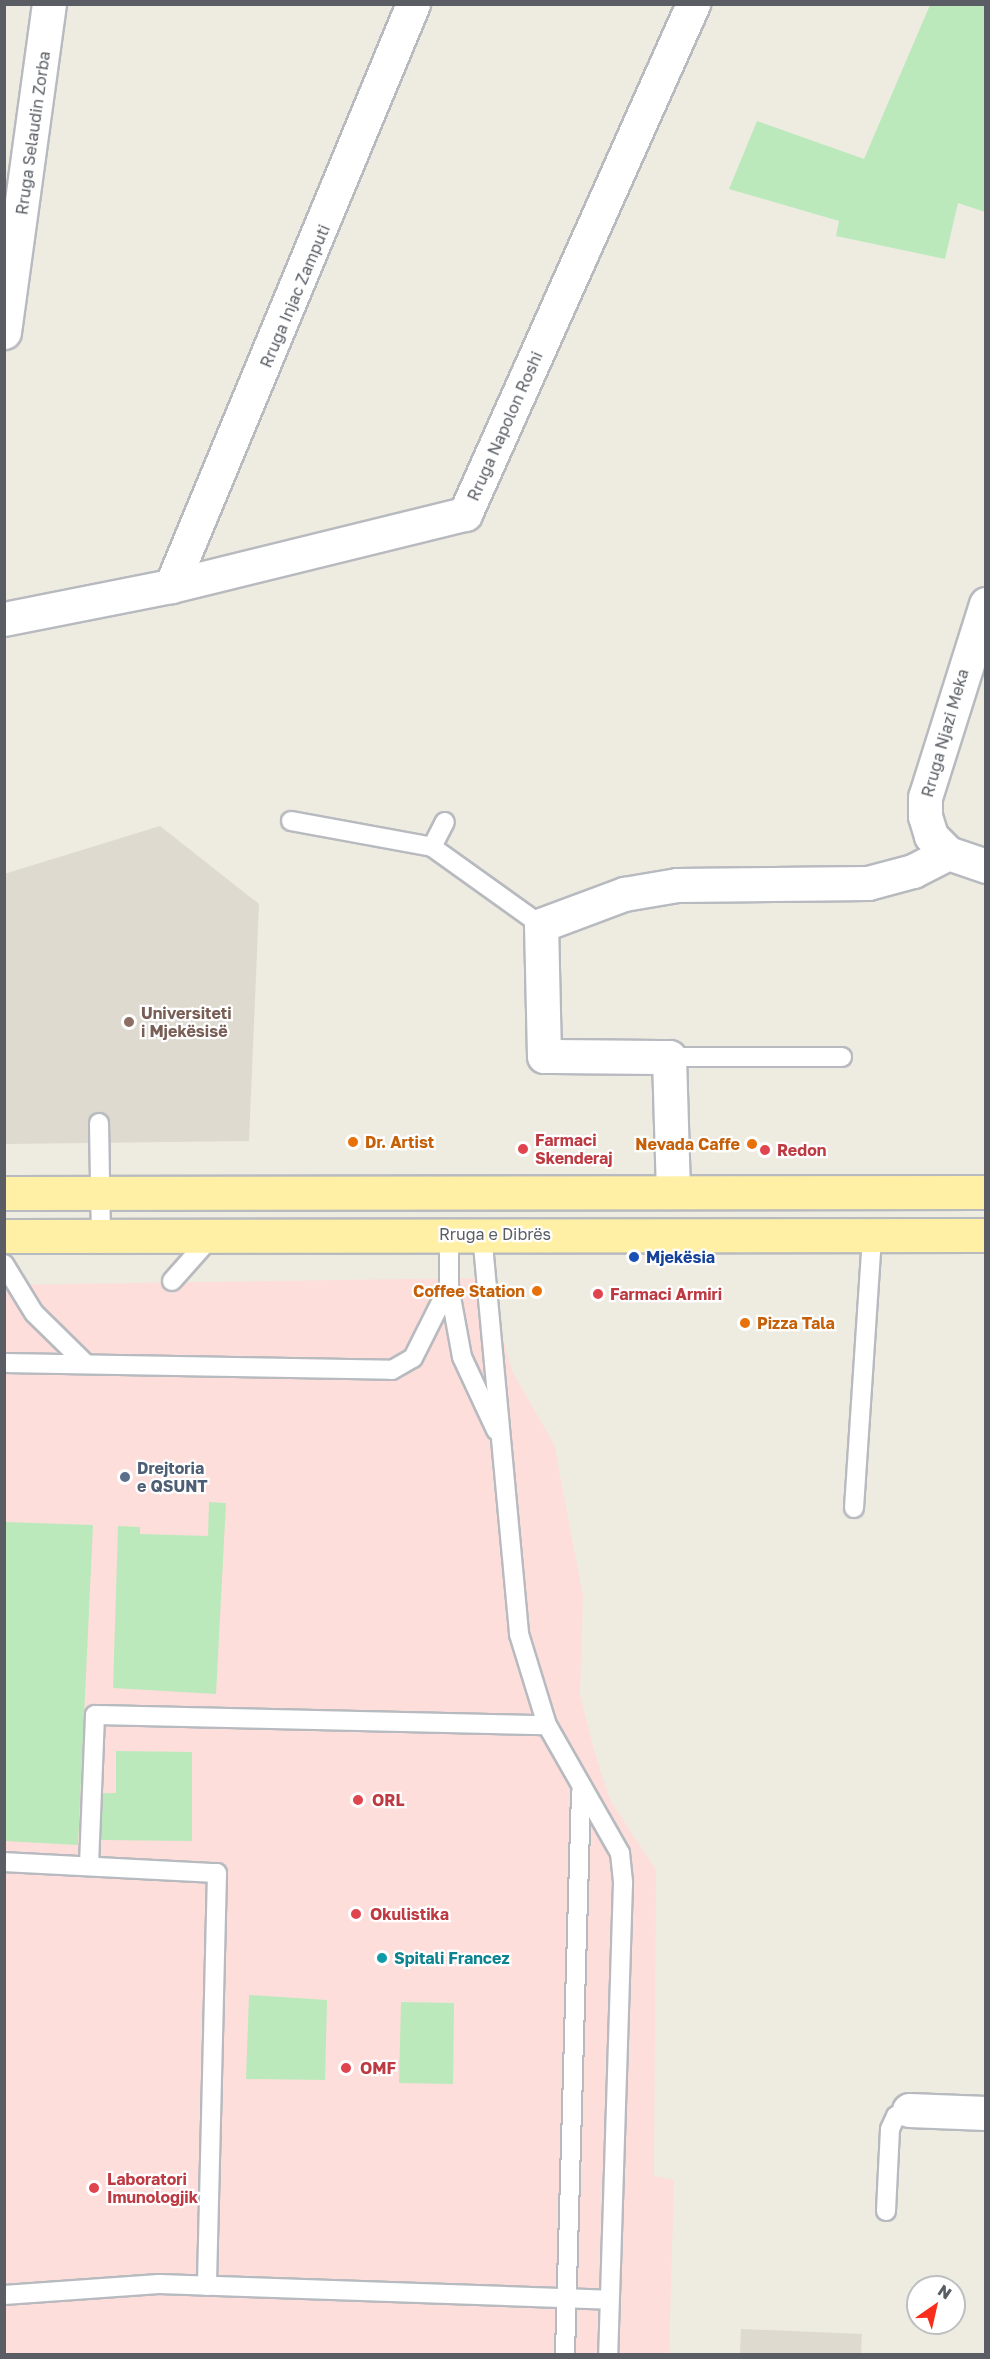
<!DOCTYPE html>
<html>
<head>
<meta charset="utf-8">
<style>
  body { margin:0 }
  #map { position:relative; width:990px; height:2359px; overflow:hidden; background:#eeebe1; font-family:"Golos Text",sans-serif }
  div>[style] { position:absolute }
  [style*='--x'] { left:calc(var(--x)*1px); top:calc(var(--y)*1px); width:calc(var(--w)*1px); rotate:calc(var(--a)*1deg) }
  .education>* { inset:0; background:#dedad0 }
  .medical>* { inset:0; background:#fddedb }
  .green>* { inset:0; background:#bbe9bb }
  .roads { filter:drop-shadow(2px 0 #b7babf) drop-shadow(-2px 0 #b7babf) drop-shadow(0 2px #b7babf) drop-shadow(0 -2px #b7babf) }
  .lane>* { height:18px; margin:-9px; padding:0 9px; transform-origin:9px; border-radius:9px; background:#fff }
  .street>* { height:33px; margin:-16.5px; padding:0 16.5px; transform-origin:16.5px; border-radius:16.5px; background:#fff }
  .secondary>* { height:33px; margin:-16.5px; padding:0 16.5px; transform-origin:16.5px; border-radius:16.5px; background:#fff }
  .primary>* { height:33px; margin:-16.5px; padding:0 16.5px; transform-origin:16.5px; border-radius:16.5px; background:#fff0a5 }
  .dots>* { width:16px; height:16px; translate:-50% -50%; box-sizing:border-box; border:3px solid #fff; border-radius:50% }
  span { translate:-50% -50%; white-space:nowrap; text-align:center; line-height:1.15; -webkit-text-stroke:4.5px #fff; paint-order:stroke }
  .street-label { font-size:16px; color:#5a5e64 }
  .education-label { font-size:16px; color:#785e54; font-weight:700 }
  .left { translate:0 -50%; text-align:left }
  .health-label { font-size:16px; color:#be3a42; font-weight:700 }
  .food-label { font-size:16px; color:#c56008; font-weight:700 }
  .right { translate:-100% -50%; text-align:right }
  .transit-label { font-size:16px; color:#164399; font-weight:700 }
  .service-label { font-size:16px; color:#4e5e75; font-weight:700 }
  .culture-label { font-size:16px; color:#0d838f; font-weight:700 }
  .frame { position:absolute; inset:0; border:6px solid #5a5e64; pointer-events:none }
  .north { position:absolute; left:906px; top:2275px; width:60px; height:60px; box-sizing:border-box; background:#fff; border:2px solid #bdbfc1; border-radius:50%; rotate:34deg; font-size:16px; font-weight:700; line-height:24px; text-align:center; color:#5a5e64 }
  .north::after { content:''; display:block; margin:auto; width:21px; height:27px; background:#f92d1c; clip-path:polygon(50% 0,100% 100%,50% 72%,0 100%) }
</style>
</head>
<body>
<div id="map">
  <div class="education">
    <div style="clip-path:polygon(160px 826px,259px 904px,249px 1141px,5px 1144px,4px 874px)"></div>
    <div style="clip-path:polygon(741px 2329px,862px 2334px,861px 2354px,740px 2354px)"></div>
  </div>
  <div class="medical">
    <div style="clip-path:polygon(485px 1278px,513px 1373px,554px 1444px,583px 1596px,580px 1694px,594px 1750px,610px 1800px,656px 1870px,654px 2176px,674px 2180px,669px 2354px,5px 2354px,5px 1285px)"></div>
  </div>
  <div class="green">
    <div style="clip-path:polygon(930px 5px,985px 5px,985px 212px,958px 203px,945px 259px,836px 236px,839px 221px,729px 189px,757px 121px,864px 159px)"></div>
    <div style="clip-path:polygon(4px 1497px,5px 1522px,93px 1525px,78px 1845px,5px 1841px)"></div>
    <div style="clip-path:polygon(209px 1502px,226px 1503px,216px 1694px,113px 1688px,118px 1526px,140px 1527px,140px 1534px,208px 1536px)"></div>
    <div style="clip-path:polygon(116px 1751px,192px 1752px,192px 1841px,101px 1840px,102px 1793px,116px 1793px)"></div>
    <div style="clip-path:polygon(249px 1995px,327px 2000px,325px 2080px,246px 2079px)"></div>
    <div style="clip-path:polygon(401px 2002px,454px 2003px,453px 2084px,399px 2083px)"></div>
  </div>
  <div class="roads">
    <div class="lane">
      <div style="--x:291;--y:821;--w:143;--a:10.4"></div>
      <div style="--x:432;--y:847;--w:134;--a:35.6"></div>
      <div style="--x:432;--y:847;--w:28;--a:-63"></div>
      <div style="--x:669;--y:1057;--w:173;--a:0"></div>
      <div style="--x:99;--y:1123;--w:114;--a:89"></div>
      <div style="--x:482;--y:1234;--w:402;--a:84.7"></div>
      <div style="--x:519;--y:1634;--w:95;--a:72.9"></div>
      <div style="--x:547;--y:1725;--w:147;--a:60.3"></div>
      <div style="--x:620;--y:1853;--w:30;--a:84"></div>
      <div style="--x:623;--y:1883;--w:471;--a:91.8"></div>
      <div style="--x:449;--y:1235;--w:51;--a:90"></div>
      <div style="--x:449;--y:1286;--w:72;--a:79.6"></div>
      <div style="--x:462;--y:1357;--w:81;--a:65"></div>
      <div style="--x:4;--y:1264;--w:57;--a:58.5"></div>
      <div style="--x:34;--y:1313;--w:73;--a:44.4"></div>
      <div style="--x:172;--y:1281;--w:59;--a:-48.4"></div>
      <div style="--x:4;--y:1363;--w:388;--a:1"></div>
      <div style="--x:392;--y:1370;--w:24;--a:-30"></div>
      <div style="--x:413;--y:1358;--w:80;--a:-63.4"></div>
      <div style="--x:854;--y:1508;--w:274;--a:-86.2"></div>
      <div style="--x:4;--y:1862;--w:213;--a:3"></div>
      <div style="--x:217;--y:1873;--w:413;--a:91.4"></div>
      <div style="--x:89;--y:1865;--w:150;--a:-87.7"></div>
      <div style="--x:95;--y:1715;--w:452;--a:1.3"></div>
      <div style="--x:886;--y:2211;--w:82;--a:-87.2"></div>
      <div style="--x:890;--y:2129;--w:14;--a:-65"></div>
      <div style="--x:896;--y:2116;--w:14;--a:-25"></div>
      <div style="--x:4;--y:2295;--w:155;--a:-4.1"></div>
      <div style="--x:159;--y:2284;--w:450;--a:2"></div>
      <div style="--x:565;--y:2354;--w:562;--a:-88.37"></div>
    </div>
    <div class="street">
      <div style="--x:4;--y:332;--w:331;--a:-82.2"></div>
      <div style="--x:171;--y:586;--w:630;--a:-67.42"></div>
      <div style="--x:4;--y:619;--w:170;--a:-11.2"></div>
      <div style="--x:171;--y:586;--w:303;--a:-13.8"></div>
      <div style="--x:465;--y:514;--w:559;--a:-65.91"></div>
      <div style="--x:673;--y:1192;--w:135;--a:-91.7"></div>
      <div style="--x:669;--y:1057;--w:125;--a:-179.5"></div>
      <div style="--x:544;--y:1056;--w:131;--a:-91.3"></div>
      <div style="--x:541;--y:925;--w:89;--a:-20.5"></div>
      <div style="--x:624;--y:894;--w:54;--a:-9.6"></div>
      <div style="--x:677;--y:885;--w:191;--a:-0.6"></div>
      <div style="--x:868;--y:883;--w:47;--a:-14.9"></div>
      <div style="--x:913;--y:871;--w:39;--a:-27"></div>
      <div style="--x:909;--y:2110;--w:77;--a:2.2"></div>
    </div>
    <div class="secondary">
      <div style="--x:986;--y:604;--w:202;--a:107.5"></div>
      <div style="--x:925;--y:797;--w:19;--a:90"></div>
      <div style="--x:925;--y:816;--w:21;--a:73"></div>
      <div style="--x:931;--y:836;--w:24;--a:45"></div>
      <div style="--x:948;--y:853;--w:40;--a:18.9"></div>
    </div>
    <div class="primary">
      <div style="--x:4;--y:1193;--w:982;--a:-0.06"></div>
      <div style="--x:4;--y:1236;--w:982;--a:-0.06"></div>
    </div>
  </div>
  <div class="dots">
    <div style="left:129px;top:1022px;background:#8d6e63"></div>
    <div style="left:353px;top:1142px;background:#e8710a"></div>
    <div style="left:752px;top:1144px;background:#e8710a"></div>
    <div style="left:523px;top:1149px;background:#e0444e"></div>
    <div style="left:765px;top:1150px;background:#e0444e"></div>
    <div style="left:634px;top:1257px;background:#1a4fb4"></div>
    <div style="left:537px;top:1291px;background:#e8710a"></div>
    <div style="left:598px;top:1294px;background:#e0444e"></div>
    <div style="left:745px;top:1323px;background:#e8710a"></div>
    <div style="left:125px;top:1477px;background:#5c6f8a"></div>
    <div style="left:358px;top:1800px;background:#e0444e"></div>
    <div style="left:356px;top:1914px;background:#e0444e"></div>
    <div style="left:382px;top:1958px;background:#0f9aa8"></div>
    <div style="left:346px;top:2068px;background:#e0444e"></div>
    <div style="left:94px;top:2188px;background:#e0444e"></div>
  </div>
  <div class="street-label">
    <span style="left:33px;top:133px;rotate:-82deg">Rruga Selaudin Zorba</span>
    <span style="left:295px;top:296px;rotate:-67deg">Rruga Injac Zamputi</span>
    <span style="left:505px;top:426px;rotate:-66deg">Rruga Napolon Roshi</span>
    <span style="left:945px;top:733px;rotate:-74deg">Rruga Njazi Meka</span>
    <span style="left:495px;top:1234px">Rruga e Dibrës</span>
  </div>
  <div class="education-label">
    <span class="left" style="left:141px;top:1022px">Universiteti<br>i Mjekësisë</span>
  </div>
  <div class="health-label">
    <span class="left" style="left:535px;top:1149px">Farmaci<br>Skenderaj</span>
    <span class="left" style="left:777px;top:1150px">Redon</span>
    <span class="left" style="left:610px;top:1294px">Farmaci Armiri</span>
    <span class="left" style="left:372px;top:1800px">ORL</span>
    <span class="left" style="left:370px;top:1914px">Okulistika</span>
    <span class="left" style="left:360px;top:2068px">OMF</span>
    <span class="left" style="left:107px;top:2188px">Laboratori<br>Imunologjik</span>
  </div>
  <div class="food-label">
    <span class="left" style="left:365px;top:1142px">Dr. Artist</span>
    <span class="right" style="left:740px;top:1144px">Nevada Caffe</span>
    <span class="right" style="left:525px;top:1291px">Coffee Station</span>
    <span class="left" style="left:757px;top:1323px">Pizza Tala</span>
  </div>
  <div class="transit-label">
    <span class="left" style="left:646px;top:1257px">Mjekësia</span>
  </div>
  <div class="service-label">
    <span class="left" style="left:137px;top:1477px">Drejtoria<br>e QSUNT</span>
  </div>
  <div class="culture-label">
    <span class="left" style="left:394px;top:1958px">Spitali Francez</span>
  </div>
  <div class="frame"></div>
  <div class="north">N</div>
</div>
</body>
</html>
